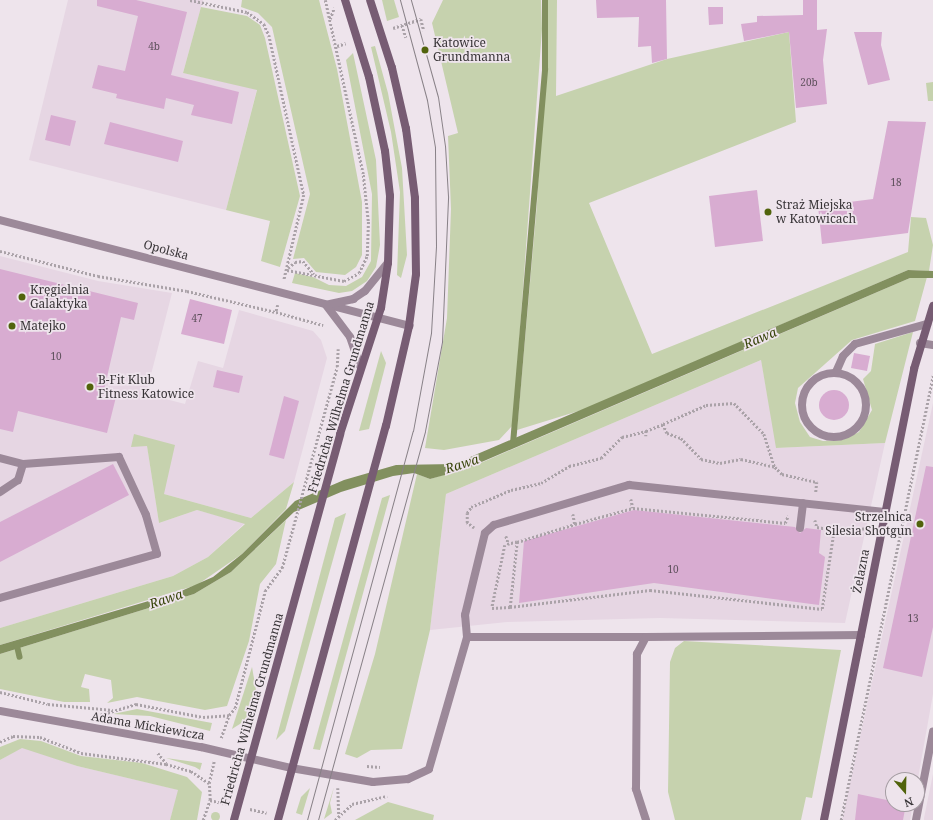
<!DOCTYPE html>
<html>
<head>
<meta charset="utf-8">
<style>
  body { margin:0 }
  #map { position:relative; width:933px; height:820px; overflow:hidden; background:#eee4ec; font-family:"Noto Serif",serif }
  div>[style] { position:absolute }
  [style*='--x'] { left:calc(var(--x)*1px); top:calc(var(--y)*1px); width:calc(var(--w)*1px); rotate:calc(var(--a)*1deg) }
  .built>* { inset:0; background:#e6d6e3 }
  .green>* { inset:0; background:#c6d2ae }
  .round { border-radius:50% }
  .water>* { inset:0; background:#82905f }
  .stream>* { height:5.5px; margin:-2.75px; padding:0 2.75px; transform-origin:2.75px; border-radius:2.75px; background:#82905f }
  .building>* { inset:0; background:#d8acd1 }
  .path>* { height:2.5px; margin-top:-1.25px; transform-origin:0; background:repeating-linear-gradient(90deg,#aaa2a8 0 2px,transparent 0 4px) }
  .lane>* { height:8px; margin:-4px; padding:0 4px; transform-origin:4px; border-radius:4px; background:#9c8999 }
  .lane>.ring { margin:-4px; padding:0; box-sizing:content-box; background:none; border:8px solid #9c8999; border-radius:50% }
  .street>* { height:8px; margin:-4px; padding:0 4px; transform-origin:4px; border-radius:4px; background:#9c8999 }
  .secondary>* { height:8px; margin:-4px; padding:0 4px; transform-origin:4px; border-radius:4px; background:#775c73 }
  .tram>* { height:1px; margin:-0.5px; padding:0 0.5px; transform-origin:0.5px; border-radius:0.5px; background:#888187 }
  .dots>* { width:11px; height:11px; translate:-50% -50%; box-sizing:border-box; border:2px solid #eee4ec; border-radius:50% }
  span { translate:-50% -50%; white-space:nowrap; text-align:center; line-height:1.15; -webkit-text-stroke:3.5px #eee4ec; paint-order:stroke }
  .number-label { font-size:10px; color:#5f515d }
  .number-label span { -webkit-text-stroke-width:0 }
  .poi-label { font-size:12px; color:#373336 }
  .left { translate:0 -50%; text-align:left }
  .right { translate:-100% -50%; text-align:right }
  .street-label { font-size:12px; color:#373336 }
  .water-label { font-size:13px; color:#354207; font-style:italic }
  .north { position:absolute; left:885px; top:772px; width:40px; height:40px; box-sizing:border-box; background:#eee4ec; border:1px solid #a59da3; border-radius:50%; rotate:160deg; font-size:11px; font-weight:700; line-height:16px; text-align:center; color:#373336 }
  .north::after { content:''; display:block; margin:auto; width:14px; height:18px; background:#51630c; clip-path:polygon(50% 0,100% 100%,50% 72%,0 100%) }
</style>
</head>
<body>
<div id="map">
  <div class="built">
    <div style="clip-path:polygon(68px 0,203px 0,183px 73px,257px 89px,226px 210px,29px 160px)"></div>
    <div style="clip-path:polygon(0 256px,98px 281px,172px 293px,146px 394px,185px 404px,198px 361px,223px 368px,239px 310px,313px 331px,321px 340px,327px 358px,294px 482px,251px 518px,164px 494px,147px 445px,159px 523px,197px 510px,245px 523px,208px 557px,173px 576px,0 628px)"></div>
    <div style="clip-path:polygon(761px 360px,777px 448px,885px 443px,845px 623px,660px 618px,507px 622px,430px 630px,446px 494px)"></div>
    <div style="clip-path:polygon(933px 403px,933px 694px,917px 784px,917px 780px,893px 780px,893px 804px,913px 804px,910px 820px,842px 820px)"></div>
    <div style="clip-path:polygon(22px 747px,77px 766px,179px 790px,170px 820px,0 820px,0 760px)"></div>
    <div style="clip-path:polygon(933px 774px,933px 820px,924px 820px,924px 818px)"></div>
  </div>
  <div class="green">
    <div style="clip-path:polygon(242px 0,319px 0,337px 69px,362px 202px,362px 255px,356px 267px,345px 275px,316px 272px,304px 258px,293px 259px,310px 194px,272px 27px,258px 13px,241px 7px)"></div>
    <div style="clip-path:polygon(382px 0,394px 0,399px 17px,387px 21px)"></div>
    <div style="clip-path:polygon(443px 0,541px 0,542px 29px,513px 425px,499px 440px,444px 450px,425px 448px,447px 318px,451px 209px,448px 136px,458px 133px,432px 23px)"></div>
    <div style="clip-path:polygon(548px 0,557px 0,556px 96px,667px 59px,789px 32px,796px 122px,589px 203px,652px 354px,908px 252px,911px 217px,926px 218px,933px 245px,929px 271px,908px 270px,585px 409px,517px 430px,537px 204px)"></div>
    <div style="clip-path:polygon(201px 7px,247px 16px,260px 25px,265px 38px,300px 196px,280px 267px,261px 261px,270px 221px,226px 210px,257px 90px,183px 73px)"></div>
    <div style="clip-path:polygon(375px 46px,388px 93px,402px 168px,407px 255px,401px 278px,397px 275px,400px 192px,391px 132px,371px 47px)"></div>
    <div style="clip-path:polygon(353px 53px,376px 160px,380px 245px,376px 267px,367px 281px,352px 291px,339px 293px,292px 283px,295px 273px,313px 277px,329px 285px,346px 286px,362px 277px,371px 261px,372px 194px,346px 60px)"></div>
    <div style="clip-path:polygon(933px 82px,933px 101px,928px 101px,926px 83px)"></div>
    <div style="clip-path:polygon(927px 277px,915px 321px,852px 340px,798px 388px,795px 403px,800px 422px,810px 437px,823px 441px,842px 440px,859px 432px,872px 410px,863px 379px,871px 371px,875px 344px,913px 332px,885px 443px,776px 448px,761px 360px,446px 494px,430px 630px,402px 749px,371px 750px,357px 758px,345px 754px,375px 654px,417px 474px,430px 479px,476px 465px,910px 278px)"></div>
    <div style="clip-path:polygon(381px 351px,386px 363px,369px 429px,359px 431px)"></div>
    <div style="clip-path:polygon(134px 434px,175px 445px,164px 494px,251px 518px,294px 482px,286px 509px,242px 554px,197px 585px,0 645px,0 628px,173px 576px,208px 557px,245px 524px,197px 510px,159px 523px,147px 446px,131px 447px)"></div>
    <div style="clip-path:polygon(390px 495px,320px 750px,313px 749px,382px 498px)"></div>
    <div style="clip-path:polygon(346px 513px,285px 731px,276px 740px,335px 518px)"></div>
    <div style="clip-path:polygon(286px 520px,276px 564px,260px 584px,249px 641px,227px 706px,205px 710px,137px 697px,107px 703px,113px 698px,111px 680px,85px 674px,81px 687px,89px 689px,90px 702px,64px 702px,0 689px,0 654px,194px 594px,231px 572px)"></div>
    <div style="clip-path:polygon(684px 641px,841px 650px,812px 798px,806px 797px,801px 820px,675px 820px,668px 792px,670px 662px,675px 648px)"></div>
    <div style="clip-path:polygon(252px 667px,256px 690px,251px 710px,243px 722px,232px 729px)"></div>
    <div style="clip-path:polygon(137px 709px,212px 723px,210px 731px,150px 716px,113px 714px)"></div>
    <div style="clip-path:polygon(20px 739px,41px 741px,81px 756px,142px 763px,187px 777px,202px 792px,197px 820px,170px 820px,178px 790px,77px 766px,22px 748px,0 760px,0 747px)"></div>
    <div style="clip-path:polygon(166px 758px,202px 763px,200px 770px,195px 767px)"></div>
    <div style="clip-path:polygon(334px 787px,330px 803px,332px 813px,324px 819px)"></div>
    <div style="clip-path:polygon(310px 788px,302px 815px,296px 813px,301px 797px)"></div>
    <div style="clip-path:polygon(388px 802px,434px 815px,433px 820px,355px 820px)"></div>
    <div class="round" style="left:210.5px;top:811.5px;width:9px;height:9px"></div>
  </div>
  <div class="water">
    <div style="clip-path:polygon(908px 270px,933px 271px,933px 278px,910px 278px,463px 470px,430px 479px,414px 473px,393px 476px,341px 492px,294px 512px,231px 572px,194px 594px,0 654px,0 645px,179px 592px,213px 577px,242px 554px,295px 501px,344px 480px,396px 465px,454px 464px)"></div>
  </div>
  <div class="stream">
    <div style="--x:513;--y:444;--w:376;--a:-85.1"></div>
    <div style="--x:545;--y:69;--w:69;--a:-90"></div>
    <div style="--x:17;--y:644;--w:13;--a:77"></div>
  </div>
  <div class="building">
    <div style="clip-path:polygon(97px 0,136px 0,187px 12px,171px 75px,239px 92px,232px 124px,191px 115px,194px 105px,166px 98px,164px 109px,116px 98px,117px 94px,92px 88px,98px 65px,125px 71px,138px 16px,97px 6px)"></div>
    <div style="clip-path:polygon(596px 0,666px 0,667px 59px,652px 63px,651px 46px,638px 47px,639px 17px,597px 18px)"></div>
    <div style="clip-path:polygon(803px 0,817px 0,817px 30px,827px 29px,823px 60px,827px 104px,796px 108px,789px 32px,744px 41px,741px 24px,757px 22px,757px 16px,803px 15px)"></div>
    <div style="clip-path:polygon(708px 7px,723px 7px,723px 24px,709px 25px)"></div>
    <div style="clip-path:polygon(854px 32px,882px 32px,881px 45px,890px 80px,868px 85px)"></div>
    <div style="clip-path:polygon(51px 115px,76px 121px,70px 146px,45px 140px)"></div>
    <div style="clip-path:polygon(888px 121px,926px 122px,908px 233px,822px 244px,818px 206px,873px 199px)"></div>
    <div style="clip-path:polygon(110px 122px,183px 141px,178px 162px,104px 144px)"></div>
    <div style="clip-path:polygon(757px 190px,763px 241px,715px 247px,709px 196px)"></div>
    <div style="clip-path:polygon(0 269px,138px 303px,134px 320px,121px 317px,103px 394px,116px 397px,107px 433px,18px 411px,13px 432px,0 429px)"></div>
    <div style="clip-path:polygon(190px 299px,232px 310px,224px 344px,181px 334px)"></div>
    <div style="clip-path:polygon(854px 353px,870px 356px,867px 371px,851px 368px)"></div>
    <div style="clip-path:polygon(217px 370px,243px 376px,239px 393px,213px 387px)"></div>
    <div class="round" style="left:819px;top:390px;width:30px;height:30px"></div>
    <div style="clip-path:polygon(284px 396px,299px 401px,284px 459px,269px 455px)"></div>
    <div style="clip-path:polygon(113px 464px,129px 495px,0 562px,0 522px)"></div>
    <div style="clip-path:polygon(926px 466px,933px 467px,933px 627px,922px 677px,883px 668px)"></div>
    <div style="clip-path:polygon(634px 510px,795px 527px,800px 533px,806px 528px,821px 530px,819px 553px,825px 557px,819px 605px,654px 583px,519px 603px,524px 541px)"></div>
    <div style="clip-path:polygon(858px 794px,906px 804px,903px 820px,855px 820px)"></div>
  </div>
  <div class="path">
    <div style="--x:190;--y:0;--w:58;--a:11.9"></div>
    <div style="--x:247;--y:12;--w:21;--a:35"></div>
    <div style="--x:264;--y:24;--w:12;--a:66"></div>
    <div style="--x:269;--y:35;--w:164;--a:77.7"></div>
    <div style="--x:304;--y:195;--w:87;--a:103.2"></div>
    <div style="--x:330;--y:19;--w:12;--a:-70"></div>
    <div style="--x:402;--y:25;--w:13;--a:72"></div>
    <div style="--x:393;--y:28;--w:29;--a:-18"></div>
    <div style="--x:421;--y:19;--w:12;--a:76"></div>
    <div style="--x:337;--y:46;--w:9;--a:-18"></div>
    <div style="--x:0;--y:251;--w:101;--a:14.3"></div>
    <div style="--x:98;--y:276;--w:90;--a:9.6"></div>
    <div style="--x:187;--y:291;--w:91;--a:13.3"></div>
    <div style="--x:288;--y:268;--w:9;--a:-41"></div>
    <div style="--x:295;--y:262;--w:8;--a:-7"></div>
    <div style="--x:303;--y:261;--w:17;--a:50"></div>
    <div style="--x:287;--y:270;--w:58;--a:10.9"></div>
    <div style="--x:344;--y:281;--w:17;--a:-28"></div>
    <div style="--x:359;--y:273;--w:19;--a:-65"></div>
    <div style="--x:367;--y:256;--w:35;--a:-88"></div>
    <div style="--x:368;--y:221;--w:47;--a:-96.1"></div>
    <div style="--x:363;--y:174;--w:178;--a:-102.3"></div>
    <div style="--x:278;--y:305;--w:7;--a:106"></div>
    <div style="--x:276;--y:312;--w:49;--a:15.5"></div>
    <div style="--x:663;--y:424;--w:47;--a:-23.8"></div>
    <div style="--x:706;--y:405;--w:28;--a:-4"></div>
    <div style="--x:734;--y:403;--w:43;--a:45.9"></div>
    <div style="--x:764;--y:434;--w:35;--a:72"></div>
    <div style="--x:646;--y:431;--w:18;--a:-22"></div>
    <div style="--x:663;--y:424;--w:10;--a:66"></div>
    <div style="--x:667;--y:433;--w:15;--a:20"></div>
    <div style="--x:681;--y:438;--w:29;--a:46"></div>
    <div style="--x:701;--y:459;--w:19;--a:12"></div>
    <div style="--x:720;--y:463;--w:21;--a:-11"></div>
    <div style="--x:741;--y:459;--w:35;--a:13"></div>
    <div style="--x:775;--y:467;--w:10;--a:45"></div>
    <div style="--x:782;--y:474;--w:36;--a:13"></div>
    <div style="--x:817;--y:482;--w:10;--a:96"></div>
    <div style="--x:631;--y:499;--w:9;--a:77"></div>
    <div style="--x:573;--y:514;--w:10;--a:79"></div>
    <div style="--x:815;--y:520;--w:7;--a:74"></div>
    <div style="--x:817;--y:527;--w:17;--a:10"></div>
    <div style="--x:474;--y:528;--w:9;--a:-144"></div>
    <div style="--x:467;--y:523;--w:10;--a:-90"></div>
    <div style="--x:467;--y:513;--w:7;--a:-56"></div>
    <div style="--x:471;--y:507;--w:43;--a:-23"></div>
    <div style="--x:511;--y:490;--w:31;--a:-13"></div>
    <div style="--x:541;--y:483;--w:33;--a:-31"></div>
    <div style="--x:569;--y:466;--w:33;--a:-14"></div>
    <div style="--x:601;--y:458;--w:30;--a:-45"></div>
    <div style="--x:622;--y:437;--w:25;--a:-14"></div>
    <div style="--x:646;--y:431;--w:5;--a:90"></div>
    <div style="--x:506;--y:536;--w:9;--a:72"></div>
    <div style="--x:517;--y:542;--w:12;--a:166"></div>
    <div style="--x:505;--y:545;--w:64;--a:101.7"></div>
    <div style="--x:492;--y:608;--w:18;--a:-3"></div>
    <div style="--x:510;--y:607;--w:65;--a:-83.9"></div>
    <div style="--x:517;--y:542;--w:61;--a:-17.2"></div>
    <div style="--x:575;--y:524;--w:60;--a:-15.4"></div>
    <div style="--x:633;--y:508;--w:153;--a:5.6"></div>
    <div style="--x:785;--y:523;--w:8;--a:-67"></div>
    <div style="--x:510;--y:607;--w:141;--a:-6.9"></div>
    <div style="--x:650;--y:590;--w:173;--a:6.3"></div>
    <div style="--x:822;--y:609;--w:80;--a:-81.4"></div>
    <div style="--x:834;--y:530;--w:35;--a:-3"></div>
    <div style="--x:0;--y:692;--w:49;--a:14"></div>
    <div style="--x:48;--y:704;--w:65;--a:5.3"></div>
    <div style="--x:100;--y:715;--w:38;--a:-17"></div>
    <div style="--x:136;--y:704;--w:68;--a:11"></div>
    <div style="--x:203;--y:717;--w:26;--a:-4"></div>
    <div style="--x:221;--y:738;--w:24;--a:-71"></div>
    <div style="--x:229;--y:715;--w:9;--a:-49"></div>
    <div style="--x:235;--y:708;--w:121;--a:-75.6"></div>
    <div style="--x:265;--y:591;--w:29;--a:-54"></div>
    <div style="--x:282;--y:568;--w:208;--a:-74.7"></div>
    <div style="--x:337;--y:367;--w:18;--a:-87"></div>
    <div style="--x:0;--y:742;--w:14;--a:-25"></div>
    <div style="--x:13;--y:736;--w:27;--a:2"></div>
    <div style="--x:40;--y:737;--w:44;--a:21.3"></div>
    <div style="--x:81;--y:753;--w:86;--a:7.4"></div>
    <div style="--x:166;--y:764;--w:26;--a:16"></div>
    <div style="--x:191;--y:771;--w:22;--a:34"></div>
    <div style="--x:158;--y:753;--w:13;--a:51"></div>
    <div style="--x:367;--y:766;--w:13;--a:4"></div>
    <div style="--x:338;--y:788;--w:28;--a:88"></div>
    <div style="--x:210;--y:800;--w:16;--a:14"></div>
    <div style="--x:250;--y:809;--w:17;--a:13"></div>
    <div style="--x:203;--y:820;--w:21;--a:-71"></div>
    <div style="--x:210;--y:800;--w:17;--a:-93"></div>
    <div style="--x:209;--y:783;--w:22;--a:-77"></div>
    <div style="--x:335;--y:820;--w:23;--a:-43"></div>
    <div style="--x:352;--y:804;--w:36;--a:-13"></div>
    <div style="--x:841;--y:820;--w:455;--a:-78.3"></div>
  </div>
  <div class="lane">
    <div style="--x:920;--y:343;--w:13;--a:9"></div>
    <div style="--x:836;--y:372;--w:17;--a:-66"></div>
    <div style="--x:843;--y:356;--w:17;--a:-45"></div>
    <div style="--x:855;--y:344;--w:75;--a:-15.5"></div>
    <div class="ring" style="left:802px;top:373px;width:56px;height:56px"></div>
    <div style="--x:0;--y:458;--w:24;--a:15"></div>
    <div style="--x:23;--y:464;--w:17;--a:107"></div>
    <div style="--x:18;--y:480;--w:22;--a:146"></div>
    <div style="--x:800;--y:528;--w:25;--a:-83"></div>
    <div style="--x:0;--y:598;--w:163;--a:-15.7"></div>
    <div style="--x:157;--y:554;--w:41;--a:-105.8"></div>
    <div style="--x:146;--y:515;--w:64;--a:-115"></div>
    <div style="--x:119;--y:457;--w:96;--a:175.8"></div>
    <div style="--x:467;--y:637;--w:22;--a:-95"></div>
    <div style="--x:465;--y:615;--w:84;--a:-76.3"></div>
    <div style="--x:485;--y:533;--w:12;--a:-42"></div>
    <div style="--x:494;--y:525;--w:141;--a:-16.5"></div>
    <div style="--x:629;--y:485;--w:257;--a:6"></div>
    <div style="--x:291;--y:768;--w:83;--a:9.7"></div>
    <div style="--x:373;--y:782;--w:35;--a:-5"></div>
    <div style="--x:408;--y:779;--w:23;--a:-25"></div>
    <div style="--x:429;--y:769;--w:137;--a:-73.9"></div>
    <div style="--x:467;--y:637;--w:179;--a:0"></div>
    <div style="--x:646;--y:820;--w:33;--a:-108"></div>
    <div style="--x:636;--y:789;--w:135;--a:-89.6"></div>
    <div style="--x:637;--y:654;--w:19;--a:-62"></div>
    <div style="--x:646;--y:637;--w:215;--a:-0.5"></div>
    <div style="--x:916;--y:820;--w:90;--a:-79.1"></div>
  </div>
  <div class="street">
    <div style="--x:0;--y:220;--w:423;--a:14.5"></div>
    <div style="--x:330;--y:304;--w:24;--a:-12"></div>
    <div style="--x:353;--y:299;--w:14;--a:-34"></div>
    <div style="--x:365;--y:291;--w:36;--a:-51"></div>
    <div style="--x:326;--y:305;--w:40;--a:53"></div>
    <div style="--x:350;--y:337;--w:31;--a:71"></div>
    <div style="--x:0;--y:711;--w:204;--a:10.2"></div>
    <div style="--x:201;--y:747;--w:92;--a:13.1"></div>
  </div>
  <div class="secondary">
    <div style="--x:234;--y:820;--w:400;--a:-74.6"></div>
    <div style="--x:340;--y:434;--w:133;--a:-72"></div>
    <div style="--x:381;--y:308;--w:46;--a:-81.2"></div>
    <div style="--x:388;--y:263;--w:67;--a:-88.3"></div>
    <div style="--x:390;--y:196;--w:45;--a:-96.3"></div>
    <div style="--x:385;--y:151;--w:76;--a:-102.2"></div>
    <div style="--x:369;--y:77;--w:81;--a:-107.3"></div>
    <div style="--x:278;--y:820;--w:409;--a:-74.7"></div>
    <div style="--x:386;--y:426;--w:103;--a:-77"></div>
    <div style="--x:409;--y:326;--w:52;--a:-82.3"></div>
    <div style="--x:416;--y:274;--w:76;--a:-90.8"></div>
    <div style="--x:415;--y:198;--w:70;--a:-97.4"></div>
    <div style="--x:406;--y:129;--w:63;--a:-102.9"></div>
    <div style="--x:392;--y:68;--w:71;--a:-107.9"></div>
    <div style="--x:824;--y:820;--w:460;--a:-78.7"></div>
    <div style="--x:914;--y:369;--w:66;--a:-73.2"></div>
  </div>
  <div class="tram">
    <div style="--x:307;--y:820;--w:403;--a:-74.8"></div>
    <div style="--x:413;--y:431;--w:100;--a:-79.6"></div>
    <div style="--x:431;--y:333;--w:87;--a:-86.7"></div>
    <div style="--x:436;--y:246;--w:99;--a:-90.6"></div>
    <div style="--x:435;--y:147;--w:48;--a:-99.7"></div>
    <div style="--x:427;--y:100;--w:104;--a:-105.1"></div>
    <div style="--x:318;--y:820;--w:403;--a:-74.6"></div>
    <div style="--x:425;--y:431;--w:91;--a:-79.2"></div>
    <div style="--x:442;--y:342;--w:146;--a:-87.6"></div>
    <div style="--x:448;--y:196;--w:50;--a:-93.4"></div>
    <div style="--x:445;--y:146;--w:49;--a:-98.1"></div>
    <div style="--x:438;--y:97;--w:101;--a:-105.6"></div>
  </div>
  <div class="dots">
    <div style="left:425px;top:50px;background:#51630c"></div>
    <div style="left:768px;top:212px;background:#51630c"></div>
    <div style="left:22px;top:297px;background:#51630c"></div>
    <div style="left:12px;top:326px;background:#51630c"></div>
    <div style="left:90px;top:387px;background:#51630c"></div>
    <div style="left:920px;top:524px;background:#51630c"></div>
  </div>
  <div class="number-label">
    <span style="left:154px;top:47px">4b</span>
    <span style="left:809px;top:83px">20b</span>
    <span style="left:896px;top:183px">18</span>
    <span style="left:197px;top:319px">47</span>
    <span style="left:56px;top:357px">10</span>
    <span style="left:673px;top:570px">10</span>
    <span style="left:913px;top:619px">13</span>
  </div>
  <div class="poi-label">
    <span class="left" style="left:433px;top:50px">Katowice<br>Grundmanna</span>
    <span class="left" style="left:776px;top:212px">Straż Miejska<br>w Katowicach</span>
    <span class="left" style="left:30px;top:297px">Kręgielnia<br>Galaktyka</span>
    <span class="left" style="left:20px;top:326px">Matejko</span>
    <span class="left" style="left:98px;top:387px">B-Fit Klub<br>Fitness Katowice</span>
    <span class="right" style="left:912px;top:524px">Strzelnica<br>Silesia Shotgun</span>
  </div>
  <div class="street-label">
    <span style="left:166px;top:250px;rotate:15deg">Opolska</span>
    <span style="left:341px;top:397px;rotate:-73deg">Friedricha Wilhelma Grundmanna</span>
    <span style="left:861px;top:571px;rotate:-79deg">Żelazna</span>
    <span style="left:252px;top:709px;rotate:-74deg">Friedricha Wilhelma Grundmanna</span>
    <span style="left:148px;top:726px;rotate:10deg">Adama Mickiewicza</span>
  </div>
  <div class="water-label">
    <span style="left:760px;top:338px;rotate:-23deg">Rawa</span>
    <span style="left:462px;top:464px;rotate:-18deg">Rawa</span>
    <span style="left:166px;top:599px;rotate:-19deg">Rawa</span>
  </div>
  <div class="north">N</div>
</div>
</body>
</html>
